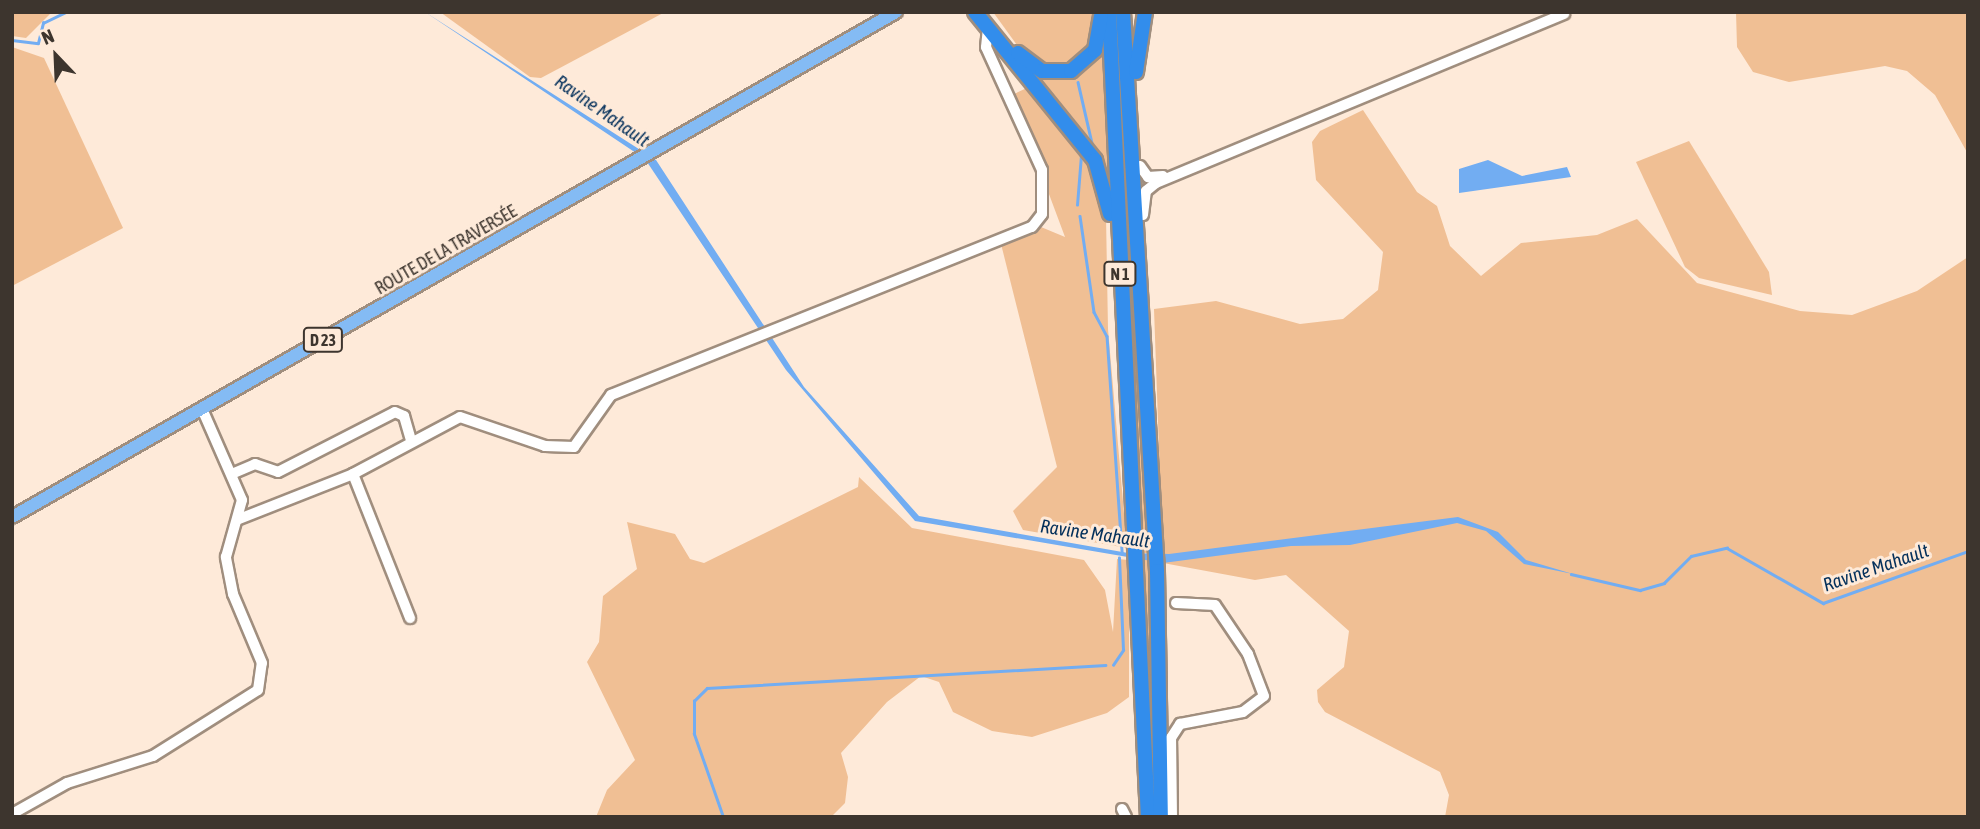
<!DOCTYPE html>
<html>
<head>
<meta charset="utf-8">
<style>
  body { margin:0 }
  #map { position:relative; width:1980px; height:829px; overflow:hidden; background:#feead9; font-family:"Asap Condensed",sans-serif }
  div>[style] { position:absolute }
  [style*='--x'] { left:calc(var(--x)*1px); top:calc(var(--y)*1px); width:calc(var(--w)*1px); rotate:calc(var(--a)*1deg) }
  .green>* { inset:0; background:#f0bf94 }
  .water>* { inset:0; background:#72adf2 }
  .stream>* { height:2.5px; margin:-1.25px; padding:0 1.25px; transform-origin:1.25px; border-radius:1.25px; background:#72adf2 }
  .roads { filter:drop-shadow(2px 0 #a08e7e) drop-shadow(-2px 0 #a08e7e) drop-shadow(0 2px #a08e7e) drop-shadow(0 -2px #a08e7e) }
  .minor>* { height:10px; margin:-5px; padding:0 5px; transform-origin:5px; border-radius:5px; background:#fff }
  .major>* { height:12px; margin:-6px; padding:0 6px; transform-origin:6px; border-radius:6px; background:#84bbf4 }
  .highway>* { height:14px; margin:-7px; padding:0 7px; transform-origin:7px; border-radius:7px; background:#328dec }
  span { translate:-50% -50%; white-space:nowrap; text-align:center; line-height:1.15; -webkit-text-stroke:6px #feead9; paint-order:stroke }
  .shield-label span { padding:2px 5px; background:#feead9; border:2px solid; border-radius:5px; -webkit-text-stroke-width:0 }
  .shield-label { font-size:16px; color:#3d352e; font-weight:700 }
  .street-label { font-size:18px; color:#3d352e }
  .water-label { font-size:19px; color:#04305b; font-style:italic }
  .frame { position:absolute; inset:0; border:14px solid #3d352e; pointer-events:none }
  .north { position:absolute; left:21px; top:21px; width:70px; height:70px; -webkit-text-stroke:5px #feead9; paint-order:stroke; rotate:337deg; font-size:19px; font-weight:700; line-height:28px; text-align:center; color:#3d352e }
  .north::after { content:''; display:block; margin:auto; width:24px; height:32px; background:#3d352e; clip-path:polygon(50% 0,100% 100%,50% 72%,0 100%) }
</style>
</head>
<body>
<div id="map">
  <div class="green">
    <div style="clip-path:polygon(12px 12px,52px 12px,26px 38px,12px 36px)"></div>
    <div style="clip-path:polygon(440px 12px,665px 12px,541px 78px,530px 77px)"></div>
    <div style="clip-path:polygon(993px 12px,1096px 12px,1090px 56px,1054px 71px,1019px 48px)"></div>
    <div style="clip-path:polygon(1736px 12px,1968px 12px,1968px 154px,1935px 95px,1907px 71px,1885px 66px,1789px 82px,1753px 72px,1737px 47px)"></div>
    <div style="clip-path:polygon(12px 47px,44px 58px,123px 228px,12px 286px)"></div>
    <div style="clip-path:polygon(1104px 50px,1109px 174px,1107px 175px,1033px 72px,1072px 77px)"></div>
    <div style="clip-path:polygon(1031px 86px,1086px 155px,1106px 216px,1108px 329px,1127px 548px,1023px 530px,1013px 511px,1057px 467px,1000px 240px,1041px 227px,1065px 237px,1012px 95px)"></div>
    <div style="clip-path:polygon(1363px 110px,1417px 192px,1437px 206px,1450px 246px,1481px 276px,1521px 243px,1597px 235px,1637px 219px,1697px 283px,1800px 311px,1852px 315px,1917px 291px,1968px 257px,1968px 817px,1445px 817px,1449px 795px,1440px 772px,1325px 712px,1318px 702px,1317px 690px,1344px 667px,1349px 631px,1286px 575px,1255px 580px,1163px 563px,1154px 309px,1216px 301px,1300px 324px,1343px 319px,1378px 290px,1383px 252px,1316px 180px,1312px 142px,1320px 131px)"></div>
    <div style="clip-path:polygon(1689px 141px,1769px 272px,1772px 295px,1699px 278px,1685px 267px,1636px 162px)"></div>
    <div style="clip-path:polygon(1126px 285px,1134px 285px,1151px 554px,1139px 552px)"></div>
    <div style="clip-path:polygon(859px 477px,912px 528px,1084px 560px,1105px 590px,1113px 632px,1117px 559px,1129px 560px,1129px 697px,1107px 713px,1032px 737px,992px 731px,953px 712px,939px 682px,921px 676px,887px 702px,841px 753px,848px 777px,845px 803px,831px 817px,596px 817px,607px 790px,635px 760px,587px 662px,599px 642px,603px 596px,637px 569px,627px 522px,675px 534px,690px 559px,704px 563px,858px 487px)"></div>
    <div style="clip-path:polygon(1140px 560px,1152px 560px,1155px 681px,1149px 684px)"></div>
  </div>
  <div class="water">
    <div style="clip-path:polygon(425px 12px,656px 160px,804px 387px,919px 516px,1128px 553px,1169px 554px,1458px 517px,1498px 532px,1526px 560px,1573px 574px,1524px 564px,1486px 531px,1457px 523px,1350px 545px,1291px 546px,1163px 563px,915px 521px,786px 370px,645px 159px)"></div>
    <div style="clip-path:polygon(1488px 160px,1522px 176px,1567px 167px,1571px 177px,1459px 193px,1459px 169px)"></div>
  </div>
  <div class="stream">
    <div style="--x:106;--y:12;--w:21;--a:0"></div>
    <div style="--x:12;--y:40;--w:26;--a:7"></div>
    <div style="--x:38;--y:43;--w:21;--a:-76"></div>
    <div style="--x:43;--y:23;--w:25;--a:-26"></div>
    <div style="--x:1078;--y:82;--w:63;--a:77.1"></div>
    <div style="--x:1077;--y:205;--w:50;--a:-85.4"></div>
    <div style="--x:1080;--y:216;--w:97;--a:81.7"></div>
    <div style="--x:1094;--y:312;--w:27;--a:62"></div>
    <div style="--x:1107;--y:336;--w:217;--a:86"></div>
    <div style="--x:1571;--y:574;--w:71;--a:13.1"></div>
    <div style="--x:1640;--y:590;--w:25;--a:-16"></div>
    <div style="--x:1664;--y:583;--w:38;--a:-45"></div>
    <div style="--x:1691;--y:556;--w:37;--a:-13"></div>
    <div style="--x:1727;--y:548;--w:111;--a:29.8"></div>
    <div style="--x:1823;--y:603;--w:154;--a:-19.7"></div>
    <div style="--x:1113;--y:665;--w:18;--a:-56"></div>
    <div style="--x:1123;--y:650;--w:92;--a:-92.5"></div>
    <div style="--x:723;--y:817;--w:88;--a:-109.3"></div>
    <div style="--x:694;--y:734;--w:33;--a:-90"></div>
    <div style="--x:694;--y:701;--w:18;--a:-45"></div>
    <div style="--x:707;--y:688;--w:399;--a:-3.3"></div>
  </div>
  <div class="roads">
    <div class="minor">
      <div style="--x:1140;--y:166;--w:14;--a:54"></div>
      <div style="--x:1148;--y:177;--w:15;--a:-4"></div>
      <div style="--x:1143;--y:215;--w:24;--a:-83"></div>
      <div style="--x:1146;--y:191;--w:13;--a:-39"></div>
      <div style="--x:1156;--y:183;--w:442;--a:-22.5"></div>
      <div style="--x:234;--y:473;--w:23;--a:-23"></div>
      <div style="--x:255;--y:464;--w:24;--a:19"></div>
      <div style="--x:278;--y:472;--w:131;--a:-27.1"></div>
      <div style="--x:395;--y:412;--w:10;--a:24"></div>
      <div style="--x:404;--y:416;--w:26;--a:74"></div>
      <div style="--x:353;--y:474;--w:155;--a:68.4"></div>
      <div style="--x:239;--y:519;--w:123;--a:-21.5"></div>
      <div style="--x:353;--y:474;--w:121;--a:-28"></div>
      <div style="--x:460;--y:417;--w:90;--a:18.8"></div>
      <div style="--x:545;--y:446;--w:29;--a:2"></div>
      <div style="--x:574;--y:447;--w:64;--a:-54.6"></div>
      <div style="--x:611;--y:395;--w:453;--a:-21.8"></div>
      <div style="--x:1032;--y:227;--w:16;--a:-52"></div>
      <div style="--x:1042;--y:214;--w:44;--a:-90"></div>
      <div style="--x:1042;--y:170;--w:135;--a:-114.5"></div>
      <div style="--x:986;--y:47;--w:19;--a:-84"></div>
      <div style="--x:1122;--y:809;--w:9;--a:63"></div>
      <div style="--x:12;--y:814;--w:63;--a:-29.4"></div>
      <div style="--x:67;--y:783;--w:90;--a:-17.4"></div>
      <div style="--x:153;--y:756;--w:124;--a:-32.2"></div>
      <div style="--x:258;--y:690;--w:27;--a:-82"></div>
      <div style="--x:262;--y:663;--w:75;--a:-112.8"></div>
      <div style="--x:233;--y:594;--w:38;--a:-101"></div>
      <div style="--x:226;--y:557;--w:59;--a:-74.3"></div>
      <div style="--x:242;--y:500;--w:99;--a:-113.7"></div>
      <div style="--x:1172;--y:817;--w:79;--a:-90.7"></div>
      <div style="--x:1171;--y:738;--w:17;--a:-57"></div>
      <div style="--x:1180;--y:724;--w:64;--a:-10.8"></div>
      <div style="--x:1243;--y:712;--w:26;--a:-37"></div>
      <div style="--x:1264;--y:696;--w:45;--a:-110.9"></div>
      <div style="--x:1248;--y:654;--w:59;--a:-124"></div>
      <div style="--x:1215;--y:605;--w:39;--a:-177"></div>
    </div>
    <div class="major">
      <div style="--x:12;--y:517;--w:1018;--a:-29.74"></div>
    </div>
    <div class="highway">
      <div style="--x:975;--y:12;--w:191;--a:51"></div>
      <div style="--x:1095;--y:160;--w:56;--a:74.5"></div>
      <div style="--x:1109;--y:12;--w:806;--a:87.23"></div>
      <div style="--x:1123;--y:12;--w:560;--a:86.52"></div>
      <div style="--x:1157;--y:571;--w:246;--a:89.1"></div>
      <div style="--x:1018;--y:53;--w:30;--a:37"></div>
      <div style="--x:1042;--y:71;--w:29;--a:0"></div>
      <div style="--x:1071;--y:71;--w:32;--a:-41"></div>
      <div style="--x:1095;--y:50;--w:34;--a:-80"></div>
      <div style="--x:1136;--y:72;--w:61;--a:-81.5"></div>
    </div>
  </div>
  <div class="shield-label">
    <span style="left:1120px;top:274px">N 1</span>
    <span style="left:323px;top:340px">D 23</span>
  </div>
  <div class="street-label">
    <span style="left:446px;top:250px;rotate:-30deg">ROUTE DE LA TRAVERSÉE</span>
  </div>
  <div class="water-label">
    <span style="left:602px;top:111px;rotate:35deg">Ravine Mahault</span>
    <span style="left:1095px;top:534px;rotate:8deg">Ravine Mahault</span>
    <span style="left:1876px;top:568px;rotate:-19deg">Ravine Mahault</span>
  </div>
  <div class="frame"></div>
  <div class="north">N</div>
</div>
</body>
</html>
